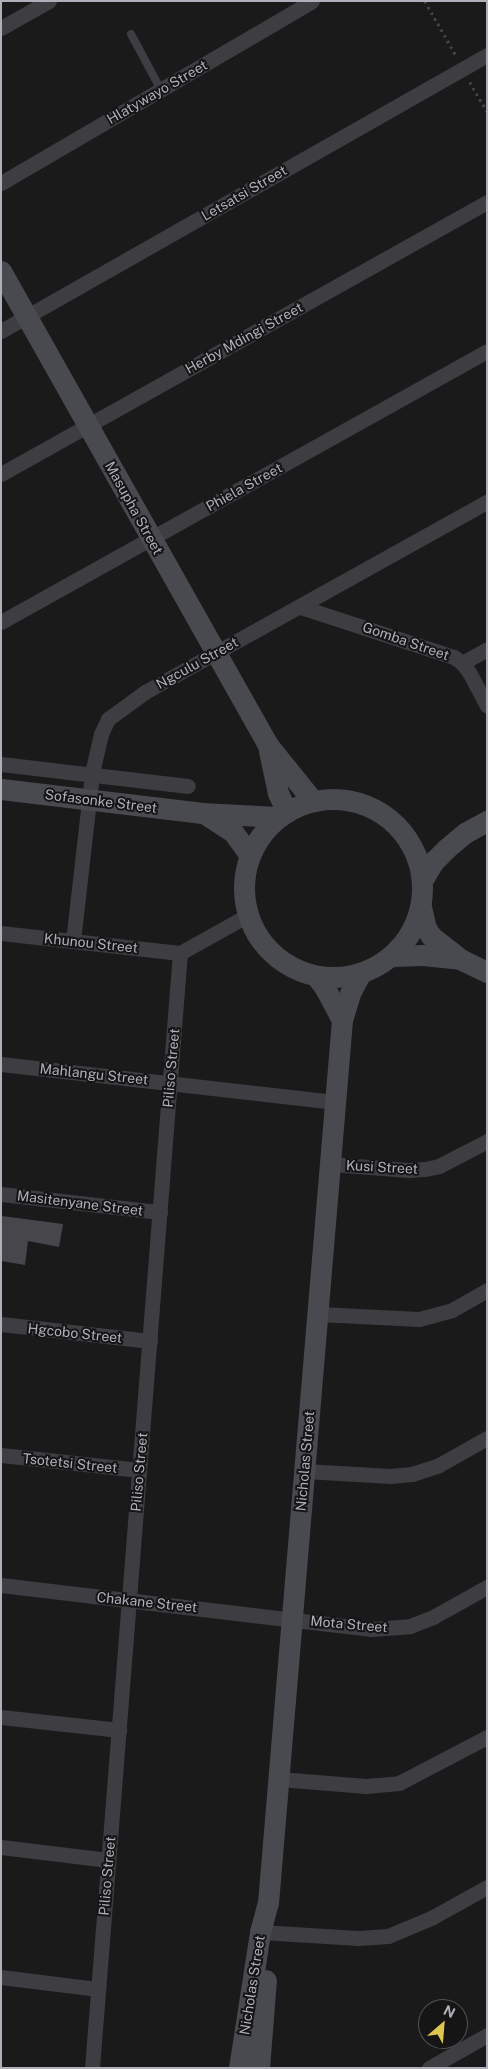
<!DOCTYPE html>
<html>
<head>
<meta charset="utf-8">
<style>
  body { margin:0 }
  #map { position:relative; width:488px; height:2069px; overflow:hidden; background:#1a1a1b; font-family:"Public Sans",sans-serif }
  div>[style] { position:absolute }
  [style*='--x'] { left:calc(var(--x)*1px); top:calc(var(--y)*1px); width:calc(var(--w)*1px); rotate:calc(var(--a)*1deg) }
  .building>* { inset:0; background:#47474b }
  .path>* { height:2.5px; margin-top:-1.25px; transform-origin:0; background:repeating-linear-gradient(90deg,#434449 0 2.5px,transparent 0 6.5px) }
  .lane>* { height:8px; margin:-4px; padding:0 4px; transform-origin:4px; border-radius:4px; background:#3d3d42 }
  .street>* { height:15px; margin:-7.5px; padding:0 7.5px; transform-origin:7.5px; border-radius:7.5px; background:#3d3d42 }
  .secondary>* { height:21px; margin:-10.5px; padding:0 10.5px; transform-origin:10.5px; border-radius:10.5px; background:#494a50 }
  .secondary>.ring { margin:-10.5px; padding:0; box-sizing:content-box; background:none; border:21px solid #494a50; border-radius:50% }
  span { translate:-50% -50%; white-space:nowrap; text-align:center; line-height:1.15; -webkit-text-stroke:4px #151516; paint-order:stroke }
  .street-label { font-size:14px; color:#aeafb9 }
  .frame { position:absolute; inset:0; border:2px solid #aeafb9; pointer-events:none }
  .north { position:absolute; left:418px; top:1999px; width:50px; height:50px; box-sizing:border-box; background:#151516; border:1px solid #525357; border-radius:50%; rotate:27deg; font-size:14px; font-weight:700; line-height:20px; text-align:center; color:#aeafb9 }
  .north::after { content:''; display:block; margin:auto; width:18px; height:22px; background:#ddc550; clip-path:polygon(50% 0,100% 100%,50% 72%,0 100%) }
</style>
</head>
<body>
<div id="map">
  <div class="building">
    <div style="clip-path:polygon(2px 1216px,63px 1224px,59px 1247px,28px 1241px,25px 1265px,1px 1261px)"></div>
  </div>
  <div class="path">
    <div style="--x:425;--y:1;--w:64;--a:60.3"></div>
    <div style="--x:470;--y:82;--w:34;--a:60"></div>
  </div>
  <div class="lane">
    <div style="--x:131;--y:34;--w:64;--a:61.8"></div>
  </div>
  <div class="street">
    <div style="--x:1;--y:28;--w:55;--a:-29.4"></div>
    <div style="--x:1;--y:183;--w:360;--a:-30.3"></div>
    <div style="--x:1;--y:331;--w:559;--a:-29.59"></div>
    <div style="--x:1;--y:474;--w:557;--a:-29.23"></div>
    <div style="--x:301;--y:607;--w:161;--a:18.1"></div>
    <div style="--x:454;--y:657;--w:10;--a:37"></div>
    <div style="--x:462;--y:663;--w:11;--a:52"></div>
    <div style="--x:469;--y:672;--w:38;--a:62"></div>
    <div style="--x:1;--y:622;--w:556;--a:-29.14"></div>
    <div style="--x:462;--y:663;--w:29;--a:-29"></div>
    <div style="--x:1;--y:764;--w:188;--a:6.7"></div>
    <div style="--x:1;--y:933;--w:180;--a:6.4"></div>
    <div style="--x:73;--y:941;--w:169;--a:-83.5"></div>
    <div style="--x:92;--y:773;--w:40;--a:-77"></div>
    <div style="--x:101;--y:734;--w:17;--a:-65"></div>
    <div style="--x:108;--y:719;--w:46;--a:-36.1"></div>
    <div style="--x:145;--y:692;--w:391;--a:-29.1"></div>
    <div style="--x:180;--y:953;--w:78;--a:-29.2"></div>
    <div style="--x:1;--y:1064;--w:336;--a:6.5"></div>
    <div style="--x:330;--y:1164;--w:79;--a:4.3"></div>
    <div style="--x:409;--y:1170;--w:16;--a:-4"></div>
    <div style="--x:425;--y:1169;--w:14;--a:-12"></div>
    <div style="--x:439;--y:1166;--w:54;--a:-27.5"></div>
    <div style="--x:1;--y:1194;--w:160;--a:6.5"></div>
    <div style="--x:318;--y:1314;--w:101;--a:2.8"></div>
    <div style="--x:419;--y:1319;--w:34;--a:-15"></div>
    <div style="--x:452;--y:1310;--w:40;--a:-29.7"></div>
    <div style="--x:1;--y:1324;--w:150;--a:6.5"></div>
    <div style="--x:1;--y:1455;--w:139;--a:6.2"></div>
    <div style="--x:305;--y:1471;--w:85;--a:3.4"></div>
    <div style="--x:390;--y:1476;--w:22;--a:-5"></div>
    <div style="--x:412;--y:1474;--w:28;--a:-18"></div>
    <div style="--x:439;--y:1465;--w:55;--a:-29.4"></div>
    <div style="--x:1;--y:1585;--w:373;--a:6.8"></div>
    <div style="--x:371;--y:1629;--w:39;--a:-4"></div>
    <div style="--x:410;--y:1626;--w:25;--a:-21"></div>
    <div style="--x:433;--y:1617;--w:62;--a:-29.1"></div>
    <div style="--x:1;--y:1717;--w:119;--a:6.3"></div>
    <div style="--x:279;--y:1779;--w:87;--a:4.6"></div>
    <div style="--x:366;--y:1786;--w:33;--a:-5"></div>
    <div style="--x:399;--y:1783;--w:99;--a:-27.6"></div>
    <div style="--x:1;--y:1847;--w:108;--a:6.9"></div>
    <div style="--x:260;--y:1932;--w:98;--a:3.5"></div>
    <div style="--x:358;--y:1938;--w:30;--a:-4"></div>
    <div style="--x:388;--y:1936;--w:47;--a:-22.7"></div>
    <div style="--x:431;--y:1918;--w:64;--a:-29"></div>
    <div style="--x:1;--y:1977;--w:98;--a:7.1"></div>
    <div style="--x:92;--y:2068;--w:1118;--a:-85.49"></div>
    <div style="--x:429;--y:2068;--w:67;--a:-29.6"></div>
  </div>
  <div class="secondary">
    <div style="--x:1;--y:271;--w:544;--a:60.61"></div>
    <div style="--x:268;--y:745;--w:72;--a:51.2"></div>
    <div style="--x:269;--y:751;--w:43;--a:77.9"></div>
    <div style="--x:278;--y:793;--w:21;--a:65"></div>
    <div style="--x:1;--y:789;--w:201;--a:6.8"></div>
    <div style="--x:201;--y:813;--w:78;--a:2.9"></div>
    <div class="ring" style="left:244px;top:799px;width:157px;height:157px"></div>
    <div style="--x:205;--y:814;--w:33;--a:33"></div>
    <div style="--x:233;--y:832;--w:29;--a:54"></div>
    <div style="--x:423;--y:879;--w:21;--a:-59"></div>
    <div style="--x:434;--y:861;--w:18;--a:-45"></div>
    <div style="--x:447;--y:848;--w:23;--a:-40"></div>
    <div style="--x:465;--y:833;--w:25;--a:-29"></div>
    <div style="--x:421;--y:907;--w:22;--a:77"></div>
    <div style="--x:426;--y:928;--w:9;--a:58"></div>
    <div style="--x:431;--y:936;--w:37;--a:38"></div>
    <div style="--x:460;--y:959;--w:30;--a:26"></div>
    <div style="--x:392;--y:956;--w:31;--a:-2"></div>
    <div style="--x:423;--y:955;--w:37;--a:6"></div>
    <div style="--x:316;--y:976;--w:15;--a:53"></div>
    <div style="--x:325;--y:988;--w:36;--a:62"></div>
    <div style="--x:239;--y:2068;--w:138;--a:-81.2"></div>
    <div style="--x:260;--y:1932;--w:30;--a:-75"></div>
    <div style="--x:268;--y:1903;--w:886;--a:-85.21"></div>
    <div style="--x:342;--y:1020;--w:28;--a:-73"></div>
    <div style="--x:350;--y:993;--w:21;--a:-62"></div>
    <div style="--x:259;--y:2068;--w:88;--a:-85.5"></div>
  </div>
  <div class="street-label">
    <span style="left:157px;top:92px;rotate:-30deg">Hlatywayo Street</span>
    <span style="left:244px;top:193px;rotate:-30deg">Letsatsi Street</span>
    <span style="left:244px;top:338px;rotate:-29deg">Herby Mdingi Street</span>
    <span style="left:244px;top:487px;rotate:-29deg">Phiela Street</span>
    <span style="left:134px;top:508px;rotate:61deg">Masupha Street</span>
    <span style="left:406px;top:641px;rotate:19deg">Gomba Street</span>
    <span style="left:197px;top:663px;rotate:-29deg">Ngculu Street</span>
    <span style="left:101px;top:801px;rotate:7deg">Sofasonke Street</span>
    <span style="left:91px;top:943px;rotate:6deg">Khunou Street</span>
    <span style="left:171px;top:1068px;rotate:-85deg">Piliso Street</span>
    <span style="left:94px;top:1074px;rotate:6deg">Mahlangu Street</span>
    <span style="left:382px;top:1167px;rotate:3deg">Kusi Street</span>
    <span style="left:80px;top:1203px;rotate:7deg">Masitenyane Street</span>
    <span style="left:75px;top:1333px;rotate:6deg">Hgcobo Street</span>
    <span style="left:305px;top:1461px;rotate:-85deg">Nicholas Street</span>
    <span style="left:70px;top:1463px;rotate:6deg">Tsotetsi Street</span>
    <span style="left:139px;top:1472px;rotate:-85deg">Piliso Street</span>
    <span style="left:147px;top:1602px;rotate:6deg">Chakane Street</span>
    <span style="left:349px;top:1624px;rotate:5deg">Mota Street</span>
    <span style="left:107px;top:1876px;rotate:-85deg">Piliso Street</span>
    <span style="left:252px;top:1985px;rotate:-81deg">Nicholas Street</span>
  </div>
  <div class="frame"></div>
  <div class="north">N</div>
</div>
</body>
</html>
